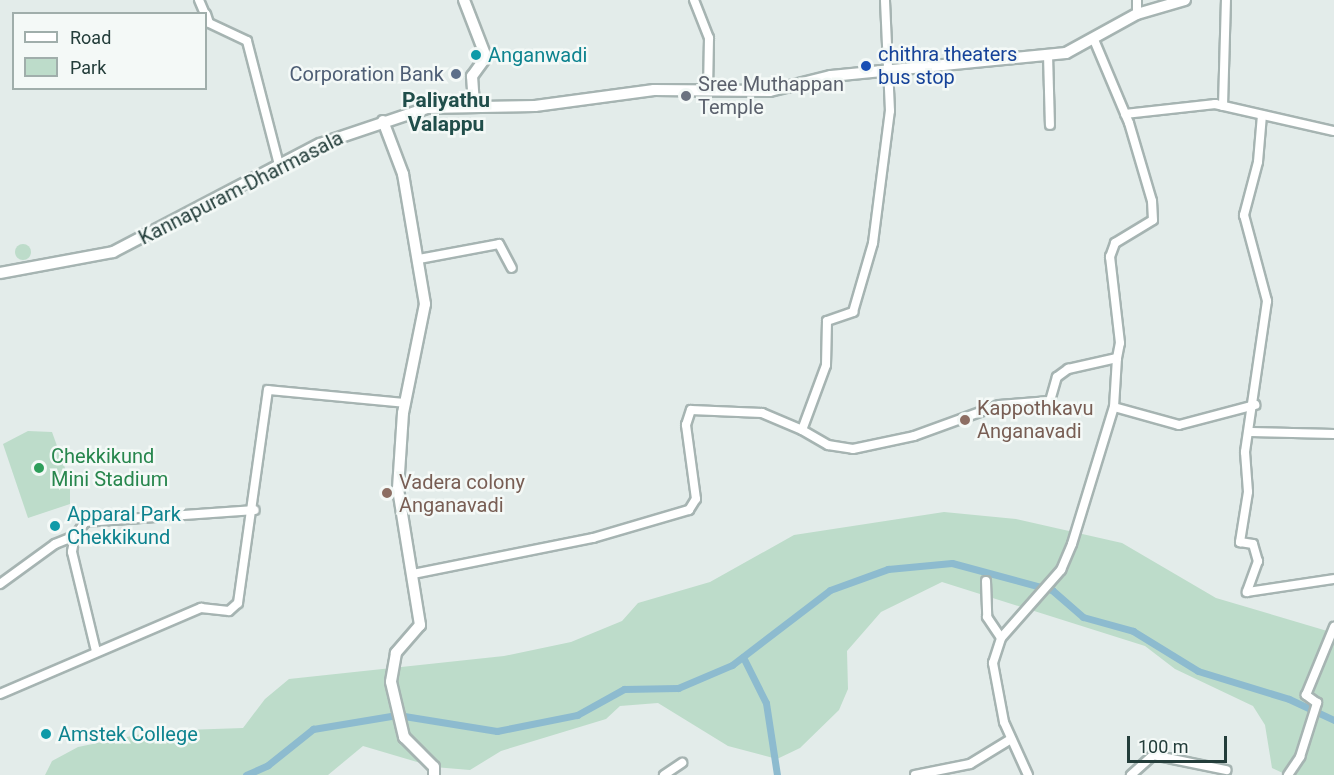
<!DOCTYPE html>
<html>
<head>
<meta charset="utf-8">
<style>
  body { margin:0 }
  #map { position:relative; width:1334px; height:775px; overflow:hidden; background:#e3ecea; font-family:Roboto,sans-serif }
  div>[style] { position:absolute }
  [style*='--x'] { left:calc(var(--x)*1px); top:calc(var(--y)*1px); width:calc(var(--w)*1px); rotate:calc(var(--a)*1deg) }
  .green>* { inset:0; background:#bddcca }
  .round { border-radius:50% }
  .canal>* { height:7px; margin:-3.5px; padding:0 3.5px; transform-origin:3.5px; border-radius:3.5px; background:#8dbbcf }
  .roads { filter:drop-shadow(2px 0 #a6b4b2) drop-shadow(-2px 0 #a6b4b2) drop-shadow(0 2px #a6b4b2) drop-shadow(0 -2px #a6b4b2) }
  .minor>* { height:8px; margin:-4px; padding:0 4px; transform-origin:4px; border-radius:4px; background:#fff }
  .secondary>* { height:10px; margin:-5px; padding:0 5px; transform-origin:5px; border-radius:5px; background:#fff }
  .dots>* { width:16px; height:16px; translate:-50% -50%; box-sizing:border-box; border:3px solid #f4f9f7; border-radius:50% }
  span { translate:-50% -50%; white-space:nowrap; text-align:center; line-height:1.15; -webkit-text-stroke:5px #f4f9f7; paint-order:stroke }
  .transit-label { font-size:20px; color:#164399 }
  .left { translate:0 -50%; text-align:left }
  .culture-label { font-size:20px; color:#0d838f }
  .service-label { font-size:20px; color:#4e5e75 }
  .right { translate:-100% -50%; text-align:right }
  .worship-label { font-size:20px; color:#5b616d }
  .street-label { font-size:20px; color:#233d3a }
  .education-label { font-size:20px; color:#785e54 }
  .leisure-label { font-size:20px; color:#27864d }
  .neighbourhood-label { font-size:21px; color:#204e4a; font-weight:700 }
  .legend { position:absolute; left:12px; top:12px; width:195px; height:78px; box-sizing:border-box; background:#f4f9f7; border:2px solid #a0aeab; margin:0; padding:8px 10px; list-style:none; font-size:18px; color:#233d3a }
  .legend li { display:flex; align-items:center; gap:12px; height:30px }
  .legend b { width:30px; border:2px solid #a0aeab }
  .scale { position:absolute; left:1127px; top:736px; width:100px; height:27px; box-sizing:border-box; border:3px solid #233d3a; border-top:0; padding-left:8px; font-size:18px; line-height:21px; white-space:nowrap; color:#233d3a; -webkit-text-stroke:4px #f4f9f7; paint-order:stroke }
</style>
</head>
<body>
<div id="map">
  <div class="green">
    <div class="round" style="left:15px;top:244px;width:16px;height:16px"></div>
    <div style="clip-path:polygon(28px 431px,52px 432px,70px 482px,70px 504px,28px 518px,3px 444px)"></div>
    <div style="clip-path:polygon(944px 512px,1016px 519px,1122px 543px,1216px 598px,1334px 633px,1334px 775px,1287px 775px,1272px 768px,1265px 725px,1253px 706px,1175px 669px,1145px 646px,942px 582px,881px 612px,847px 651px,848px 689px,839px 710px,800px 748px,777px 759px,728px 746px,658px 703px,620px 706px,606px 719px,501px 751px,470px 770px,434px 767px,363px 746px,328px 775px,45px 775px,52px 761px,78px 747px,156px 731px,243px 728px,265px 699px,289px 679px,504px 656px,571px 642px,622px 621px,638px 603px,710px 582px,794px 535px)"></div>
  </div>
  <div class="canal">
    <div style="--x:743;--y:657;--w:51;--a:63.4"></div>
    <div style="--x:766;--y:703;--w:73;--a:81.3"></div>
    <div style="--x:404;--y:716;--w:94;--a:9.2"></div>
    <div style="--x:497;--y:731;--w:82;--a:-11.3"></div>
    <div style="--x:577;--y:715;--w:54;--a:-29"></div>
    <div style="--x:624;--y:689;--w:54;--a:-1.1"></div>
    <div style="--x:678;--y:688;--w:59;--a:-23.1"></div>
    <div style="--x:732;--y:665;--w:123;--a:-37.4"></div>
    <div style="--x:830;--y:590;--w:62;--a:-19.9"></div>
    <div style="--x:888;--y:569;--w:64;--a:-5.4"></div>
    <div style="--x:952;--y:563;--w:104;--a:15.1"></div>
    <div style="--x:1052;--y:590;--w:41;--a:41.1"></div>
    <div style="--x:1083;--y:617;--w:52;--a:15.6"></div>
    <div style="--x:1133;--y:631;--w:76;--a:31.6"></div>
    <div style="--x:1198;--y:671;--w:95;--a:17.1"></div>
    <div style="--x:1289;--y:699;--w:50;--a:25"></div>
    <div style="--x:246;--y:775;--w:24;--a:-24"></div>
    <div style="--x:268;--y:765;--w:58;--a:-38.7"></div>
    <div style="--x:313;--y:729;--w:79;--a:-9.5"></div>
  </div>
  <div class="roads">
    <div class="minor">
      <div style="--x:199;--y:0;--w:15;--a:67"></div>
      <div style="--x:694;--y:0;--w:41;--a:68.5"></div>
      <div style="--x:709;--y:38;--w:52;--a:91.1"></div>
      <div style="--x:206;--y:14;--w:9;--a:72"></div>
      <div style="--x:209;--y:23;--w:42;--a:25.3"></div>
      <div style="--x:247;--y:41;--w:128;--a:75.5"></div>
      <div style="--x:1137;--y:14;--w:14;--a:-90"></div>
      <div style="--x:1048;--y:55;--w:70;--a:88.4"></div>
      <div style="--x:1223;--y:106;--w:106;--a:-88.4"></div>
      <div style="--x:1125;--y:114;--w:91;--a:-6.3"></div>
      <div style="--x:1215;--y:104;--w:122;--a:12.8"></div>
      <div style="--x:1262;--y:115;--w:47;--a:94.9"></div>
      <div style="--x:1258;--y:162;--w:55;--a:104.8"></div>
      <div style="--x:1244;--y:215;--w:89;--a:75"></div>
      <div style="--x:1267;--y:301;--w:153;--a:98.3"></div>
      <div style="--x:1245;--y:452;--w:40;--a:85.7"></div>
      <div style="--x:1248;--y:492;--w:51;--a:99.1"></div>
      <div style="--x:1240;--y:542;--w:13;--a:9"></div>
      <div style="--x:1253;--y:544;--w:18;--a:74"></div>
      <div style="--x:1258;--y:561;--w:33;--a:110"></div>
      <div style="--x:1247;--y:592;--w:88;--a:-8.5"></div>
      <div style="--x:419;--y:259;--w:81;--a:-10.6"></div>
      <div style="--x:499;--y:244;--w:27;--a:62"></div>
      <div style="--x:1114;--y:407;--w:67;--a:15.5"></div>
      <div style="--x:1179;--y:425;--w:79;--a:-14.7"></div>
      <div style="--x:802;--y:430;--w:30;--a:30"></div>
      <div style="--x:828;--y:445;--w:25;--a:9"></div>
      <div style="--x:853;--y:449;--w:62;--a:-12"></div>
      <div style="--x:914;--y:436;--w:90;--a:-20"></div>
      <div style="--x:999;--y:405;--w:51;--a:-4.5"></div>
      <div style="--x:1050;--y:401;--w:25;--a:-74"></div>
      <div style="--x:1057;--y:377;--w:14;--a:-36"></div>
      <div style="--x:1068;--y:369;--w:50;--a:-12.7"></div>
      <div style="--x:1117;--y:358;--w:15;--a:-79"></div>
      <div style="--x:1120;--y:343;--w:87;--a:-96.6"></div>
      <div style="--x:1110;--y:257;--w:15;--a:-70"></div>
      <div style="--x:1115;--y:243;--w:44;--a:-31.2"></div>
      <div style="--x:1153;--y:220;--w:19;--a:-93"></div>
      <div style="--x:1152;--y:201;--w:81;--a:-106.4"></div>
      <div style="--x:1129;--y:123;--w:88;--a:-112.8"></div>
      <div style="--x:1251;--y:432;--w:83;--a:1.4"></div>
      <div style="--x:75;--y:536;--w:16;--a:101"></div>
      <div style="--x:72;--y:552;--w:102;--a:76.4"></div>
      <div style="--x:413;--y:574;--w:184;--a:-11.3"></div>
      <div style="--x:593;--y:538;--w:100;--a:-16.3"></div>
      <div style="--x:689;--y:510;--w:13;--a:-58"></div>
      <div style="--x:696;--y:499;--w:75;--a:-97.7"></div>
      <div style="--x:686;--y:425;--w:16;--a:-72"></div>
      <div style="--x:691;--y:410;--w:71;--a:2.4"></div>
      <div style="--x:762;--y:413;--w:43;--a:23"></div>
      <div style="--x:802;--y:430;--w:69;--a:-69.7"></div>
      <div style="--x:826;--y:365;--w:44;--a:-88.7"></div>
      <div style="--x:827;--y:321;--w:28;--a:-19"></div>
      <div style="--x:853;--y:312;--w:72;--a:-73.8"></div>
      <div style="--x:873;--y:243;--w:133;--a:-82.7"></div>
      <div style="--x:890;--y:111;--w:111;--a:-92.6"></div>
      <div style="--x:986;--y:581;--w:36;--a:88"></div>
      <div style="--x:987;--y:617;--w:25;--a:56"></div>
      <div style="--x:0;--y:584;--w:68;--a:-36"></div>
      <div style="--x:55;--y:544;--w:22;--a:-22"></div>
      <div style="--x:75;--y:536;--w:17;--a:-54"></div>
      <div style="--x:85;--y:522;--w:170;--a:-4"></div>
      <div style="--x:0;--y:694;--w:219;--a:-23.2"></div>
      <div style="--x:201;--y:608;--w:28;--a:6"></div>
      <div style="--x:229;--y:611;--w:12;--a:-42"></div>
      <div style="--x:238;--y:603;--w:215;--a:-82"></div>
      <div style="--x:268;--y:390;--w:138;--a:5.4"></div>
      <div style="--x:664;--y:775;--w:22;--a:-34"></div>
      <div style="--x:915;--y:775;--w:56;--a:-11.3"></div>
      <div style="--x:970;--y:764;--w:48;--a:-31.4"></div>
      <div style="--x:1028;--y:775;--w:58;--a:-114.4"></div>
      <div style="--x:1004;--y:722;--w:60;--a:-100.6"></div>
      <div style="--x:993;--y:663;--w:26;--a:-72"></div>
      <div style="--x:1001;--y:638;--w:91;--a:-48.6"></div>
      <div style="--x:1061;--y:570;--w:28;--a:-67"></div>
      <div style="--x:1072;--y:544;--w:143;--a:-73"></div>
      <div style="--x:1114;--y:407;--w:49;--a:-86.5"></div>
      <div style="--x:1131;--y:775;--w:30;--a:-42"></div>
      <div style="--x:1153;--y:755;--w:75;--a:11.6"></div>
      <div style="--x:1288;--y:775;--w:22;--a:-56"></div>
      <div style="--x:1300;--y:757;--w:57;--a:-72.5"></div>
      <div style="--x:1317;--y:703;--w:14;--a:-144"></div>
      <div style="--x:1306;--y:695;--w:74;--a:-67.6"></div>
    </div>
    <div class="secondary">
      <div style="--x:464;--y:0;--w:61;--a:68.9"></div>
      <div style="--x:486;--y:57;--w:24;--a:126"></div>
      <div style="--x:472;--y:76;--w:30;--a:86"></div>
      <div style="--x:383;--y:121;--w:57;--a:69.3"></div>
      <div style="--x:403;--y:174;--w:132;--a:80.4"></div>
      <div style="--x:425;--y:304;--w:111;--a:101.4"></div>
      <div style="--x:403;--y:413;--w:76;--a:93.8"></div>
      <div style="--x:398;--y:489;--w:138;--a:80.8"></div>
      <div style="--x:420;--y:625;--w:37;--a:131"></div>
      <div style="--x:396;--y:653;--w:29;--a:100"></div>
      <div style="--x:391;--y:682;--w:57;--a:76.7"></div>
      <div style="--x:404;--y:737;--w:42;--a:45"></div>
      <div style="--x:434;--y:767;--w:8;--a:90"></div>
      <div style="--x:0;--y:273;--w:115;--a:-10.5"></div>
      <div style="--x:113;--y:252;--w:233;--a:-27.6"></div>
      <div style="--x:320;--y:144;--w:113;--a:-18.6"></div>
      <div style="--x:427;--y:108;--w:108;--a:-1.1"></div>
      <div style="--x:535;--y:106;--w:120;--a:-7.7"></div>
      <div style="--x:654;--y:90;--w:116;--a:0.5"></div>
      <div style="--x:770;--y:91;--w:63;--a:-13.8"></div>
      <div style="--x:831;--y:76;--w:236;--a:-5.6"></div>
      <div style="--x:1066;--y:53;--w:81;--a:-28.8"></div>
      <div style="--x:1137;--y:14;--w:50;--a:-16.3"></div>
    </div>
  </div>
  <div class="dots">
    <div style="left:476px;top:55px;background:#0f9aa8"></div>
    <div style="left:866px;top:66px;background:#1a4fb4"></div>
    <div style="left:456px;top:74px;background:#5c6f8a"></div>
    <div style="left:686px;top:96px;background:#6b7280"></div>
    <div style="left:965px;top:420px;background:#8d6e63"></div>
    <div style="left:39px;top:468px;background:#2e9e5b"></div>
    <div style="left:387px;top:493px;background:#8d6e63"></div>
    <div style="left:55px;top:526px;background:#0f9aa8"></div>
    <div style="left:46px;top:734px;background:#0f9aa8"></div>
  </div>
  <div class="transit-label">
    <span class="left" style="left:878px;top:66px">chithra theaters<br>bus stop</span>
  </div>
  <div class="culture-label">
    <span class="left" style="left:488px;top:55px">Anganwadi</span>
    <span class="left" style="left:67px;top:526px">Apparal Park<br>Chekkikund</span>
    <span class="left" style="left:58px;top:734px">Amstek College</span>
  </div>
  <div class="service-label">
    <span class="right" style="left:444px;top:74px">Corporation Bank</span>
  </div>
  <div class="worship-label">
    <span class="left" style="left:698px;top:96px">Sree Muthappan<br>Temple</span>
  </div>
  <div class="street-label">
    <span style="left:241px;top:188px;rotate:-27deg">Kannapuram-Dharmasala</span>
  </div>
  <div class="education-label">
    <span class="left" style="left:977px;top:420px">Kappothkavu<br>Anganavadi</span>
    <span class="left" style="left:399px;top:494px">Vadera colony<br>Anganavadi</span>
  </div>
  <div class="leisure-label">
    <span class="left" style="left:51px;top:468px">Chekkikund<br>Mini Stadium</span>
  </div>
  <div class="neighbourhood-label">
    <span style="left:446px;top:112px">Paliyathu<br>Valappu</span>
  </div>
  <ul class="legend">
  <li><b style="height:8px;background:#fff"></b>Road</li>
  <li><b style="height:16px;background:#bddcca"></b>Park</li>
  </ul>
  <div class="scale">100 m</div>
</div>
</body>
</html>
